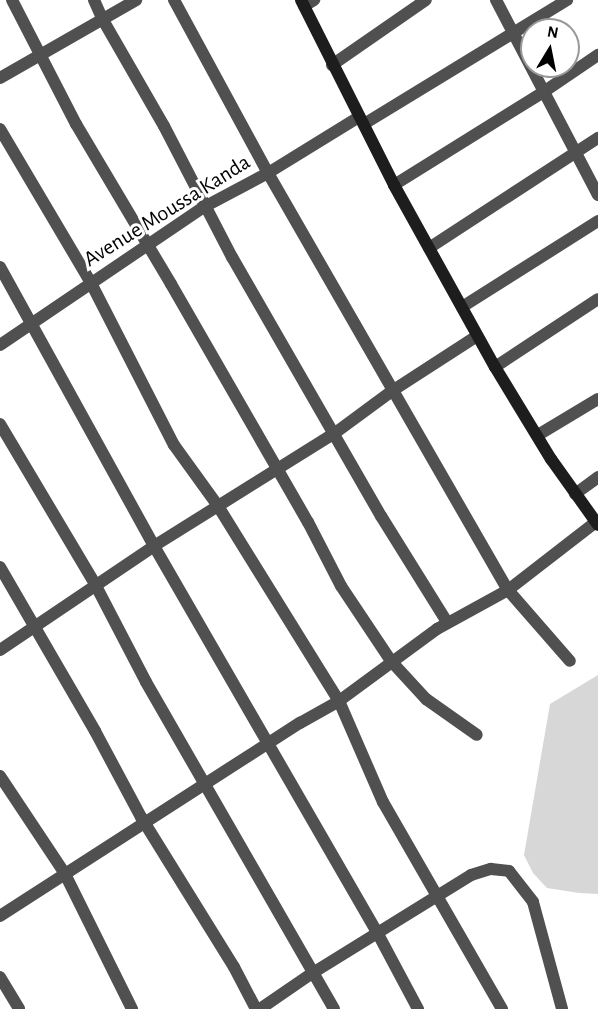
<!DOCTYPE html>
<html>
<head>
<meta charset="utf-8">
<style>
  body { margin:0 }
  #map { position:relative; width:598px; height:1009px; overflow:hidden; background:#fff; font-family:"Alegreya Sans",sans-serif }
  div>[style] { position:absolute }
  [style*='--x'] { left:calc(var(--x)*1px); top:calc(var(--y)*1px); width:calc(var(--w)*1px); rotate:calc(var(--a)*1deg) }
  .green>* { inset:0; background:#d7d7d7 }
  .street>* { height:12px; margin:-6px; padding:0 6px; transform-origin:6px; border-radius:6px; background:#505050 }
  .secondary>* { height:12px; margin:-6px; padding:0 6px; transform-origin:6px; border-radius:6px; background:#1d1d1d }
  span { translate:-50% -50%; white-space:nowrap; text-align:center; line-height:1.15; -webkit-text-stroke:6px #fff; paint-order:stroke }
  .street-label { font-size:22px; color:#000 }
  .north { position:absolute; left:520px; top:18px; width:60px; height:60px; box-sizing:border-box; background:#fff; border:2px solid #999; border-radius:50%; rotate:10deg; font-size:16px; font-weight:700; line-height:24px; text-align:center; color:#000 }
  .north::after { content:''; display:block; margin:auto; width:21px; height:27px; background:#000; clip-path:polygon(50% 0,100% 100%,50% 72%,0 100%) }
</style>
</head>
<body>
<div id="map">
  <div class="green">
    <div style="clip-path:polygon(598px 675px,598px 894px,579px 893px,547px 888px,533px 873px,524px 855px,550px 704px)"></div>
  </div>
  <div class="street">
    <div style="--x:12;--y:0;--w:140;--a:62.7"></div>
    <div style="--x:76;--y:124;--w:186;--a:59.3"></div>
    <div style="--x:171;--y:284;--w:275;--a:60.1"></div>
    <div style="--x:308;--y:522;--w:72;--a:62.7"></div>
    <div style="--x:341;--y:586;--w:90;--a:56.3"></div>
    <div style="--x:391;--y:661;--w:52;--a:47.4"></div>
    <div style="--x:426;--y:699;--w:62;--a:35.2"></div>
    <div style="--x:94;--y:0;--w:22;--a:66"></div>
    <div style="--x:103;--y:20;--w:122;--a:60.1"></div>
    <div style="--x:164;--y:126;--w:148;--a:62.6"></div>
    <div style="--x:232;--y:257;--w:299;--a:60.1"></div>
    <div style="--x:381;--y:516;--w:125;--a:58.1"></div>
    <div style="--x:174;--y:0;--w:197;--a:61.5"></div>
    <div style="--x:268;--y:173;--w:481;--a:60.1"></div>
    <div style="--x:508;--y:590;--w:94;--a:48.9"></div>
    <div style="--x:496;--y:0;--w:220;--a:62.4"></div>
    <div style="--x:304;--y:6;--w:12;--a:-31"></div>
    <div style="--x:332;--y:65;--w:114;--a:-34.7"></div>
    <div style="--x:0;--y:78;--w:157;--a:-29.8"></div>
    <div style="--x:364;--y:124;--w:238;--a:-31.4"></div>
    <div style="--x:0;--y:129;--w:179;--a:59.4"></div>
    <div style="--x:91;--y:283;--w:182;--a:62.9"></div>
    <div style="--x:174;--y:445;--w:75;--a:54.2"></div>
    <div style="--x:218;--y:506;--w:229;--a:58.2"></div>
    <div style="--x:339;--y:701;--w:110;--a:66.5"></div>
    <div style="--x:383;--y:802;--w:239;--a:60.1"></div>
    <div style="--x:394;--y:185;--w:174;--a:-31.9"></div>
    <div style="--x:542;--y:93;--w:68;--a:-34.2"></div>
    <div style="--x:429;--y:248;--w:202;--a:-33.1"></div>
    <div style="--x:0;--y:267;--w:319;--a:61.1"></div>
    <div style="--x:154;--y:546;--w:448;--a:60"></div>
    <div style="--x:378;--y:934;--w:85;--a:61.9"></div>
    <div style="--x:462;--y:307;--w:161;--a:-32.3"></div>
    <div style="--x:0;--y:345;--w:246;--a:-34.1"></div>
    <div style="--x:204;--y:207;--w:72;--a:-28"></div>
    <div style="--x:268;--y:173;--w:107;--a:-31.6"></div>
    <div style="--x:495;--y:367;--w:123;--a:-33.4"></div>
    <div style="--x:0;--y:424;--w:186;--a:59.3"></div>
    <div style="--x:95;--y:584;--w:110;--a:62.5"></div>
    <div style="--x:146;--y:682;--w:377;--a:60.1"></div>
    <div style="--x:538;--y:435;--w:70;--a:-31"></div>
    <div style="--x:575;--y:494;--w:29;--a:-36"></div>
    <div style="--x:0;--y:567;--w:190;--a:59.9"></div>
    <div style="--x:95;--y:731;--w:98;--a:61.9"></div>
    <div style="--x:141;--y:817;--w:176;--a:58.2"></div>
    <div style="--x:234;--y:967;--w:47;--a:62.4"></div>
    <div style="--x:0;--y:650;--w:186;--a:-34"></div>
    <div style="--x:154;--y:546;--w:213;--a:-32"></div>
    <div style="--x:335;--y:433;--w:71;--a:-36.4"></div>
    <div style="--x:392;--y:391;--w:101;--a:-32.9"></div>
    <div style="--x:0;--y:776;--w:118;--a:56.4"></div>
    <div style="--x:65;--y:874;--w:151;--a:63.6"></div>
    <div style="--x:0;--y:916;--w:357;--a:-32.8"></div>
    <div style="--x:300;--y:723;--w:45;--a:-29.4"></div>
    <div style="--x:339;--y:701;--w:122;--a:-36.3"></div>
    <div style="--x:437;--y:629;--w:81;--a:-28.8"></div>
    <div style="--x:508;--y:590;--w:111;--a:-37.7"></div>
    <div style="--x:0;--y:977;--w:37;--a:59"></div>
    <div style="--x:260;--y:1009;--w:62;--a:-34.5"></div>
    <div style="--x:311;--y:974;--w:188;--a:-31.7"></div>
    <div style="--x:471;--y:875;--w:21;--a:-17"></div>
    <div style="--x:491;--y:869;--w:18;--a:6"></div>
    <div style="--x:509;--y:871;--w:39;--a:52"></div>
    <div style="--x:533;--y:902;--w:111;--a:74.8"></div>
  </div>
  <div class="secondary">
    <div style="--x:301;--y:0;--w:207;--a:63.3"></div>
    <div style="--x:394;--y:185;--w:208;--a:61"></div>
    <div style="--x:495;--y:367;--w:108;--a:58.7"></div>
    <div style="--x:551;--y:459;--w:81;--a:54.5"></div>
  </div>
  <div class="street-label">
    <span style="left:167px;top:211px;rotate:-32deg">Avenue Moussa Kanda</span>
  </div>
  <div class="north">N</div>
</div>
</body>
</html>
